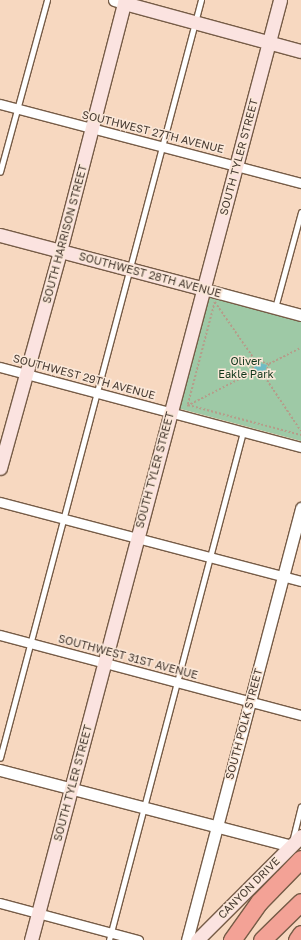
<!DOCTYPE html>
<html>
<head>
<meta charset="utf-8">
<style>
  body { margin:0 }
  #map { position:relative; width:301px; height:940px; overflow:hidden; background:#f7d8c0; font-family:"Golos Text",sans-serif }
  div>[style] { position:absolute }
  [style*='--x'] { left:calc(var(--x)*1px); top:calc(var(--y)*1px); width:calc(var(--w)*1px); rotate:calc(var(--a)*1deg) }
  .green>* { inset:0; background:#9ec9a6 }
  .water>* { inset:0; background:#6fbcc4 }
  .path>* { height:1.5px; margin-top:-0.75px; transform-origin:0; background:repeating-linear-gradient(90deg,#b59d8a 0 2px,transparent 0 4px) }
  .roads { filter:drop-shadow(1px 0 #765c47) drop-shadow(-1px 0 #765c47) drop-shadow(0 1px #765c47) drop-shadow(0 -1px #765c47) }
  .service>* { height:4.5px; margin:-2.25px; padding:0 2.25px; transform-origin:2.25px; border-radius:2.25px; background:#fff }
  .minor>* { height:9px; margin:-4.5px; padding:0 4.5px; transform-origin:4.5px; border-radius:4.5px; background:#fff }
  .tertiary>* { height:11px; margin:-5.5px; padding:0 5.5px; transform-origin:5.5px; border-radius:5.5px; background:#fff }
  .secondary>* { height:13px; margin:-6.5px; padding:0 6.5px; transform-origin:6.5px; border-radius:6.5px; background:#fbe3e0 }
  .motorway>* { height:17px; margin:-8.5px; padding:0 8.5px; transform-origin:8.5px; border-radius:8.5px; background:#f3a296 }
  span { translate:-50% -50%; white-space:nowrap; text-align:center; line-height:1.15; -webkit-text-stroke:3px #fbe8d9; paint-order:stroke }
  .street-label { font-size:11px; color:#473a31 }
  .park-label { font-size:11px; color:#11371c }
</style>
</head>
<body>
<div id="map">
  <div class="green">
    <div style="clip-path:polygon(208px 294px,301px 319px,301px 441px,177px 408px)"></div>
  </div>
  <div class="water">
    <div style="clip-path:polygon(256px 362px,267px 365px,264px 375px,253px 372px)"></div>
  </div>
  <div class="path">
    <div style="--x:215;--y:302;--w:106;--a:104.7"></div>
    <div style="--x:188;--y:405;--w:117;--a:14.9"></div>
    <div style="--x:215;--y:302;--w:70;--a:55.4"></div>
    <div style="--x:255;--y:360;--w:15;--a:16"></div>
    <div style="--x:269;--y:364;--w:14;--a:107"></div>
    <div style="--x:265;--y:377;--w:15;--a:-164"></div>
    <div style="--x:251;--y:373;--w:14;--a:-73"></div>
    <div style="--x:269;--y:364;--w:36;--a:-27"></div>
    <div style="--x:265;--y:377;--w:65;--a:56.3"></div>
    <div style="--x:187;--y:406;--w:72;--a:-27.3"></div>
  </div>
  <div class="roads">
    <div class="service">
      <div style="--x:0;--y:172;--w:178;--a:-74.7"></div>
      <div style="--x:275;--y:308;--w:99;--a:-74.8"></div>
      <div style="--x:0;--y:758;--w:784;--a:-75.15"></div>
      <div style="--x:293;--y:838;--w:32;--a:-76"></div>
      <div style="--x:109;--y:940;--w:525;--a:-75.22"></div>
    </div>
    <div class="minor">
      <div style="--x:0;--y:104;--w:311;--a:14.7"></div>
      <div style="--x:0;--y:367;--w:311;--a:14.9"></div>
      <div style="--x:0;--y:502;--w:311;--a:14.7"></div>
      <div style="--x:0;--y:635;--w:311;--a:14.9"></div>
      <div style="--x:0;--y:903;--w:143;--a:15"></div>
    </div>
    <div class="tertiary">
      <div style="--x:114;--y:0;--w:10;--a:17"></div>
      <div style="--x:204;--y:289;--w:100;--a:15"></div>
      <div style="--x:0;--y:770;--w:301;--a:14.6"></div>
      <div style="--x:187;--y:940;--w:447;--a:-75.2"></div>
    </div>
    <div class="secondary">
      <div style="--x:124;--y:3;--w:183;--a:15.2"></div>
      <div style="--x:0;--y:235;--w:211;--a:14.8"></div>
      <div style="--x:0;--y:468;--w:225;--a:-74.5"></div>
      <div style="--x:60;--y:251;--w:259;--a:-75.5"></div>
      <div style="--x:31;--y:940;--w:972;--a:-75.16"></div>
      <div style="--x:197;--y:940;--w:147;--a:-45"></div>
    </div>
    <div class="motorway">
      <div style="--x:232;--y:940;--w:47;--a:-54.6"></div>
      <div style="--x:259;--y:902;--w:60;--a:-45.7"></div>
      <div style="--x:262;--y:940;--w:54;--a:-44.3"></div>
      <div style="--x:297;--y:940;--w:7;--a:-56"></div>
    </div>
  </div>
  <div class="street-label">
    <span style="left:153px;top:132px;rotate:14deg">SOUTHWEST 27TH AVENUE</span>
    <span style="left:239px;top:157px;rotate:-75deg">SOUTH TYLER STREET</span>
    <span style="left:65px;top:234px;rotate:-75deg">SOUTH HARRISON STREET</span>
    <span style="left:150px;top:275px;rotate:15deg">SOUTHWEST 28TH AVENUE</span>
    <span style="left:84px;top:377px;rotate:15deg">SOUTHWEST 29TH AVENUE</span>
    <span style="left:155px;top:470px;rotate:-75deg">SOUTH TYLER STREET</span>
    <span style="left:128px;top:657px;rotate:15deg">SOUTHWEST 31ST AVENUE</span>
    <span style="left:244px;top:724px;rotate:-75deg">SOUTH POLK STREET</span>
    <span style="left:73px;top:783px;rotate:-75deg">SOUTH TYLER STREET</span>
    <span style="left:249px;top:888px;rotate:-45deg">CANYON DRIVE</span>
  </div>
  <div class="park-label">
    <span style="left:246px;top:368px">Oliver<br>Eakle Park</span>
  </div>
</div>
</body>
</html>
